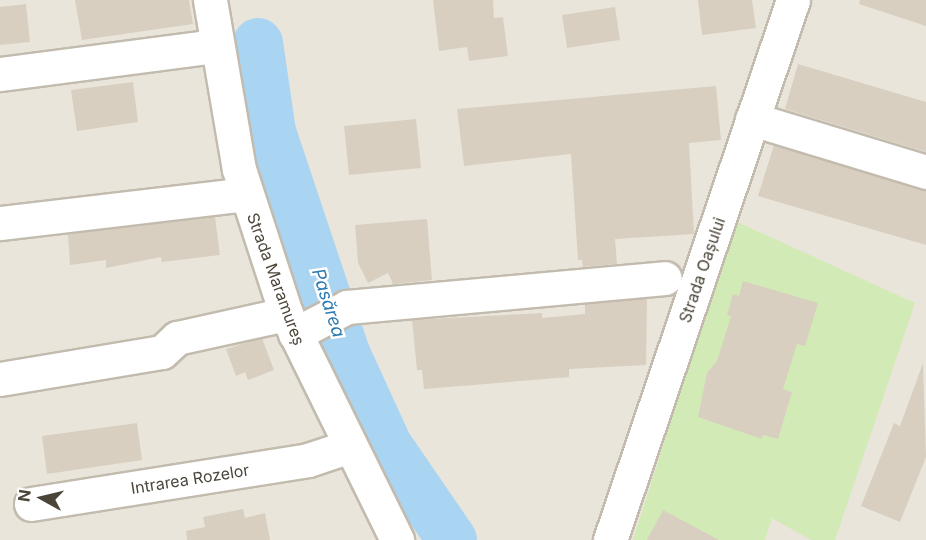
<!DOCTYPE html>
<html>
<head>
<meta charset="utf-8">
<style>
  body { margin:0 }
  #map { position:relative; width:926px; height:540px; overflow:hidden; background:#f6f3ec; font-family:Inter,sans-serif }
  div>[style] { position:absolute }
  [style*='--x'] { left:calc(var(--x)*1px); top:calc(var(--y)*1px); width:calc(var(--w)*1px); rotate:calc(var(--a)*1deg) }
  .residential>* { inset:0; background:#eae5da }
  .green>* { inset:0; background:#d2eab5 }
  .river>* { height:50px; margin:-25px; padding:0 25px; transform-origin:25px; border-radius:25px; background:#a9d4f2 }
  .building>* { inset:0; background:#d8cfc1 }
  .roads { filter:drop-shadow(2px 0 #c2bbae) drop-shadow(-2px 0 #c2bbae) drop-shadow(0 2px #c2bbae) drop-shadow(0 -2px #c2bbae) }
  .minor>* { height:33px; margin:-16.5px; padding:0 16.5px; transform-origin:16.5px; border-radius:16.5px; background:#fff }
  span { translate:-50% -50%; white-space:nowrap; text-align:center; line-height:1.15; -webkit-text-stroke:5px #fff; paint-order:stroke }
  .street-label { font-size:16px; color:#4b4439 }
  .water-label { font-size:18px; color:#2e7ab2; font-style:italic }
  .north { position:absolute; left:12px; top:468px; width:60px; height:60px; -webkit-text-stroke:4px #fff; paint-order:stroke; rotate:278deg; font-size:16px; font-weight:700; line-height:24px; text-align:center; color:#4b4439 }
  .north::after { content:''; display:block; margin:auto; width:21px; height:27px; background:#4b4439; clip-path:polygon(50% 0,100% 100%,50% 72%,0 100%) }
</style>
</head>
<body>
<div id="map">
  <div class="residential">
    <div style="clip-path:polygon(0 0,926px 0,926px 540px,0 540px)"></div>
  </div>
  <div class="green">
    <div style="clip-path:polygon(735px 221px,915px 303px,835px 540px,811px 540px,772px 518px,765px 540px,633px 540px)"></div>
  </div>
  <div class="river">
    <div style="--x:258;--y:43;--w:90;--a:81.7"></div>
    <div style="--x:271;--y:132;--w:233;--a:71.5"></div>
    <div style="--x:345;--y:353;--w:101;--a:65.5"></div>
    <div style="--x:387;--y:445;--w:115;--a:55.6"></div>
  </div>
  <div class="building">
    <div style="clip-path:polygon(75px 0,189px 0,193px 24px,82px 40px)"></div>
    <div style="clip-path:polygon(433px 0,493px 0,494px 18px,503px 17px,508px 56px,469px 61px,467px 47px,439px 51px)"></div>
    <div style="clip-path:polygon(698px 0,752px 0,756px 28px,702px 35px)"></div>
    <div style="clip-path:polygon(860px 0,926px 0,926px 26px,859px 4px)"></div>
    <div style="clip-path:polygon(26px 4px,30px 42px,0 45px,0 7px)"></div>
    <div style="clip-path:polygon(615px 7px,620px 40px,567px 48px,562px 15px)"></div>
    <div style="clip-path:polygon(798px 64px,926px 102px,926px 152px,785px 109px)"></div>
    <div style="clip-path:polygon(133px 82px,138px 122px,77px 131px,71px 90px)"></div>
    <div style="clip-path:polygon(716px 86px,721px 140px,689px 143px,694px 234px,615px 239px,617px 264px,583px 267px,582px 260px,578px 260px,571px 154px,464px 166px,457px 109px)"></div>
    <div style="clip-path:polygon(416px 119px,421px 168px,349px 175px,344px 126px)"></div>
    <div style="clip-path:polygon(774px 145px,926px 190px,926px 245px,758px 196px)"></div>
    <div style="clip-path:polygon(215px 217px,220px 255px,162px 262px,161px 257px,106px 268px,106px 260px,70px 265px,68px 234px)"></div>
    <div style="clip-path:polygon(427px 219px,432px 280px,393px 284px,388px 273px,368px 283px,358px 263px,355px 225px)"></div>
    <div style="clip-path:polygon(743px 281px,818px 303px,805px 346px,797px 344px,783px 389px,792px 392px,778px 439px,763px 435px,762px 439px,698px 417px,707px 373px,717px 361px,731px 316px,727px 315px,733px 294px,739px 296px)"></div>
    <div style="clip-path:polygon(647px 298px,646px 365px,569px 369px,569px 377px,424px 389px,422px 370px,417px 370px,412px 320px,542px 313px,542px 318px,585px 314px,585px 304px)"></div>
    <div style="clip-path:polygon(262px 338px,274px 370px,248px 380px,245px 372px,236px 376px,226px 349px)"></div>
    <div style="clip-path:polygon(923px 363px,926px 457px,900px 522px,861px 506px,894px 423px,900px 426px)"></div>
    <div style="clip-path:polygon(137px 423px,142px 460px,47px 474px,42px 436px)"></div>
    <div style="clip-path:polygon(243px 509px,245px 518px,265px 513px,270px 540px,187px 540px,186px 531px,205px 527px,203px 517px)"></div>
    <div style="clip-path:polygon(663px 510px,719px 540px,647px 540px)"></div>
  </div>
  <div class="roads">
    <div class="minor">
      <div style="--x:210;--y:0;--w:171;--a:80.3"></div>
      <div style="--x:239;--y:169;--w:152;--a:72"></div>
      <div style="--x:286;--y:314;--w:252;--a:63.8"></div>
      <div style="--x:0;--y:74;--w:217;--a:-7.4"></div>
      <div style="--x:752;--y:119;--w:182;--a:16.9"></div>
      <div style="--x:0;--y:223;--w:248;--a:-6.7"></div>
      <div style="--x:295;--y:334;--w:59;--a:-27.4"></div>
      <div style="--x:347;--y:307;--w:319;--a:-5.2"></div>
      <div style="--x:0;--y:379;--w:164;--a:-9.5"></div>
      <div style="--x:162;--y:352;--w:21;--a:-43"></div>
      <div style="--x:177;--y:338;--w:112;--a:-12.4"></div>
      <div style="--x:31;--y:504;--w:280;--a:-9"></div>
      <div style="--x:308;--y:460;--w:41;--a:-18.4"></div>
      <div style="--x:610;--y:540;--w:570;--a:-71.28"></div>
    </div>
  </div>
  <div class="street-label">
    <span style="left:702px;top:270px;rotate:-71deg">Strada Oașului</span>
    <span style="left:276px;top:279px;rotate:70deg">Strada Maramureș</span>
    <span style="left:190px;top:479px;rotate:-9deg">Intrarea Rozelor</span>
  </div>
  <div class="water-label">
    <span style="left:328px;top:303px;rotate:72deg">Pasărea</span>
  </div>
  <div class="north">N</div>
</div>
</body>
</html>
